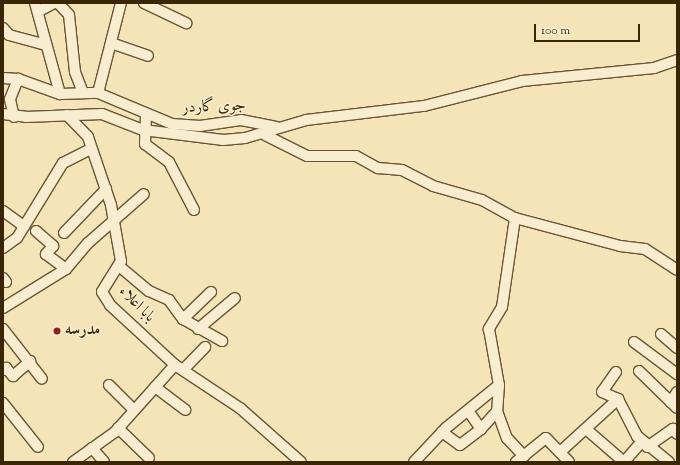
<!DOCTYPE html>
<html>
<head>
<meta charset="utf-8">
<style>
  body { margin:0 }
  #map { position:relative; width:680px; height:465px; overflow:hidden; background:#f5e4b8; font-family:"Sorts Mill Goudy",Amiri,serif }
  div>[style] { position:absolute }
  [style*='--x'] { left:calc(var(--x)*1px); top:calc(var(--y)*1px); width:calc(var(--w)*1px); rotate:calc(var(--a)*1deg) }
  .roads { filter:drop-shadow(1px 0 #695532) drop-shadow(-1px 0 #695532) drop-shadow(0 1px #695532) drop-shadow(0 -1px #695532) }
  .minor>* { height:10px; margin:-5px; padding:0 5px; transform-origin:5px; border-radius:5px; background:#f8edd1 }
  .dots>* { width:11px; height:11px; translate:-50% -50%; box-sizing:border-box; border:2px solid #f8edd1; border-radius:50% }
  span { translate:-50% -50%; white-space:nowrap; text-align:center; line-height:1.15; -webkit-text-stroke:3px #f8edd1; paint-order:stroke }
  .street-label { font-size:16px; color:#3a2505 }
  .poi-label { font-size:16px; color:#3a2505; font-weight:700 }
  .left { translate:0 -50%; text-align:left }
  .frame { position:absolute; inset:0; border:4px solid #3a2505; pointer-events:none }
  .scale { position:absolute; left:534px; top:24px; width:106px; height:18px; box-sizing:border-box; border:2px solid #3a2505; border-top:0; padding-left:5px; font-size:12px; line-height:14px; white-space:nowrap; color:#3a2505; -webkit-text-stroke:3px #f8edd1; paint-order:stroke }
</style>
</head>
<body>
<div id="map">
  <div class="roads">
    <div class="minor">
      <div style="--x:35;--y:3;--w:94;--a:74.6"></div>
      <div style="--x:58;--y:3;--w:16;--a:47"></div>
      <div style="--x:69;--y:15;--w:57;--a:84"></div>
      <div style="--x:75;--y:72;--w:22;--a:69"></div>
      <div style="--x:144;--y:3;--w:47;--a:25.5"></div>
      <div style="--x:39;--y:11;--w:17;--a:-28"></div>
      <div style="--x:3;--y:28;--w:9;--a:49"></div>
      <div style="--x:9;--y:35;--w:38;--a:15"></div>
      <div style="--x:111;--y:43;--w:39;--a:19"></div>
      <div style="--x:3;--y:78;--w:15;--a:4"></div>
      <div style="--x:18;--y:79;--w:45;--a:19.7"></div>
      <div style="--x:60;--y:94;--w:38;--a:-2"></div>
      <div style="--x:98;--y:93;--w:80;--a:22.7"></div>
      <div style="--x:172;--y:124;--w:28;--a:4"></div>
      <div style="--x:200;--y:126;--w:41;--a:-8.3"></div>
      <div style="--x:241;--y:120;--w:36;--a:11"></div>
      <div style="--x:98;--y:93;--w:93;--a:-75.7"></div>
      <div style="--x:3;--y:114;--w:23;--a:7"></div>
      <div style="--x:26;--y:117;--w:76;--a:-2.3"></div>
      <div style="--x:102;--y:114;--w:44;--a:21.3"></div>
      <div style="--x:143;--y:130;--w:81;--a:7.1"></div>
      <div style="--x:223;--y:140;--w:22;--a:-5"></div>
      <div style="--x:245;--y:138;--w:64;--a:-16.4"></div>
      <div style="--x:306;--y:120;--w:119;--a:-6.8"></div>
      <div style="--x:424;--y:106;--w:101;--a:-14.3"></div>
      <div style="--x:522;--y:81;--w:133;--a:-5.6"></div>
      <div style="--x:654;--y:68;--w:24;--a:-19"></div>
      <div style="--x:67;--y:115;--w:30;--a:46"></div>
      <div style="--x:88;--y:137;--w:72;--a:71.3"></div>
      <div style="--x:111;--y:205;--w:57;--a:79.9"></div>
      <div style="--x:121;--y:261;--w:36;--a:122"></div>
      <div style="--x:102;--y:292;--w:15;--a:58"></div>
      <div style="--x:110;--y:305;--w:88;--a:42.7"></div>
      <div style="--x:175;--y:365;--w:78;--a:33.5"></div>
      <div style="--x:240;--y:408;--w:81;--a:41.5"></div>
      <div style="--x:146;--y:115;--w:29;--a:92"></div>
      <div style="--x:145;--y:144;--w:30;--a:37"></div>
      <div style="--x:169;--y:162;--w:54;--a:62.5"></div>
      <div style="--x:14;--y:117;--w:18;--a:-103"></div>
      <div style="--x:10;--y:99;--w:22;--a:-68"></div>
      <div style="--x:265;--y:135;--w:47;--a:26.6"></div>
      <div style="--x:307;--y:156;--w:49;--a:0"></div>
      <div style="--x:356;--y:156;--w:25;--a:29"></div>
      <div style="--x:378;--y:168;--w:24;--a:5"></div>
      <div style="--x:402;--y:170;--w:35;--a:27"></div>
      <div style="--x:433;--y:186;--w:51;--a:15.9"></div>
      <div style="--x:482;--y:200;--w:38;--a:29"></div>
      <div style="--x:515;--y:218;--w:109;--a:14.9"></div>
      <div style="--x:620;--y:246;--w:25;--a:7"></div>
      <div style="--x:645;--y:249;--w:38;--a:33"></div>
      <div style="--x:3;--y:211;--w:26;--a:36"></div>
      <div style="--x:515;--y:218;--w:90;--a:98.3"></div>
      <div style="--x:502;--y:307;--w:26;--a:121"></div>
      <div style="--x:489;--y:329;--w:57;--a:79.9"></div>
      <div style="--x:499;--y:385;--w:26;--a:94"></div>
      <div style="--x:497;--y:411;--w:29;--a:70"></div>
      <div style="--x:507;--y:438;--w:25;--a:47"></div>
      <div style="--x:36;--y:231;--w:23;--a:41"></div>
      <div style="--x:53;--y:246;--w:11;--a:131"></div>
      <div style="--x:46;--y:254;--w:25;--a:37"></div>
      <div style="--x:64;--y:233;--w:61;--a:-46.3"></div>
      <div style="--x:3;--y:248;--w:17;--a:-36"></div>
      <div style="--x:17;--y:238;--w:88;--a:-58.5"></div>
      <div style="--x:63;--y:163;--w:31;--a:-27"></div>
      <div style="--x:119;--y:266;--w:39;--a:40"></div>
      <div style="--x:149;--y:291;--w:22;--a:24"></div>
      <div style="--x:169;--y:300;--w:24;--a:54"></div>
      <div style="--x:183;--y:319;--w:45;--a:29.4"></div>
      <div style="--x:3;--y:278;--w:5;--a:53"></div>
      <div style="--x:3;--y:308;--w:74;--a:-31.8"></div>
      <div style="--x:66;--y:269;--w:34;--a:-50"></div>
      <div style="--x:88;--y:243;--w:74;--a:-41.2"></div>
      <div style="--x:183;--y:319;--w:39;--a:-44"></div>
      <div style="--x:3;--y:329;--w:63;--a:52"></div>
      <div style="--x:198;--y:329;--w:48;--a:-40"></div>
      <div style="--x:661;--y:334;--w:21;--a:41"></div>
      <div style="--x:634;--y:342;--w:54;--a:36.7"></div>
      <div style="--x:3;--y:370;--w:4;--a:-34"></div>
      <div style="--x:6;--y:368;--w:11;--a:49"></div>
      <div style="--x:13;--y:376;--w:23;--a:-41"></div>
      <div style="--x:183;--y:370;--w:32;--a:-46"></div>
      <div style="--x:639;--y:371;--w:45;--a:44.1"></div>
      <div style="--x:616;--y:372;--w:24;--a:125"></div>
      <div style="--x:602;--y:392;--w:17;--a:24"></div>
      <div style="--x:109;--y:385;--w:35;--a:45"></div>
      <div style="--x:155;--y:387;--w:38;--a:37"></div>
      <div style="--x:677;--y:392;--w:12;--a:121"></div>
      <div style="--x:671;--y:402;--w:8;--a:45"></div>
      <div style="--x:3;--y:403;--w:56;--a:51.5"></div>
      <div style="--x:469;--y:412;--w:21;--a:55"></div>
      <div style="--x:481;--y:429;--w:24;--a:-48"></div>
      <div style="--x:118;--y:428;--w:43;--a:44.1"></div>
      <div style="--x:586;--y:429;--w:50;--a:41"></div>
      <div style="--x:442;--y:432;--w:22;--a:36"></div>
      <div style="--x:460;--y:445;--w:26;--a:-37"></div>
      <div style="--x:647;--y:447;--w:32;--a:-35"></div>
      <div style="--x:673;--y:429;--w:6;--a:51"></div>
      <div style="--x:92;--y:448;--w:18;--a:49"></div>
      <div style="--x:560;--y:452;--w:79;--a:-42.4"></div>
      <div style="--x:618;--y:399;--w:42;--a:62.8"></div>
      <div style="--x:637;--y:436;--w:41;--a:39.1"></div>
      <div style="--x:73;--y:462;--w:52;--a:-35.5"></div>
      <div style="--x:115;--y:432;--w:90;--a:-48.2"></div>
      <div style="--x:414;--y:462;--w:47;--a:-46.7"></div>
      <div style="--x:446;--y:428;--w:68;--a:-39.1"></div>
      <div style="--x:516;--y:462;--w:38;--a:-39"></div>
      <div style="--x:546;--y:438;--w:33;--a:46"></div>
      <div style="--x:624;--y:462;--w:28;--a:-49"></div>
    </div>
  </div>
  <div class="dots">
    <div style="left:57px;top:331px;background:#8f2418"></div>
  </div>
  <div class="street-label">
    <span style="left:214px;top:108px;rotate:-2deg">جوی گاردر</span>
    <span style="left:136px;top:305px;rotate:45deg">بابا اعلاء</span>
  </div>
  <div class="poi-label">
    <span class="left" style="left:65px;top:331px">مدرسه</span>
  </div>
  <div class="frame"></div>
  <div class="scale">100 m</div>
</div>
</body>
</html>
